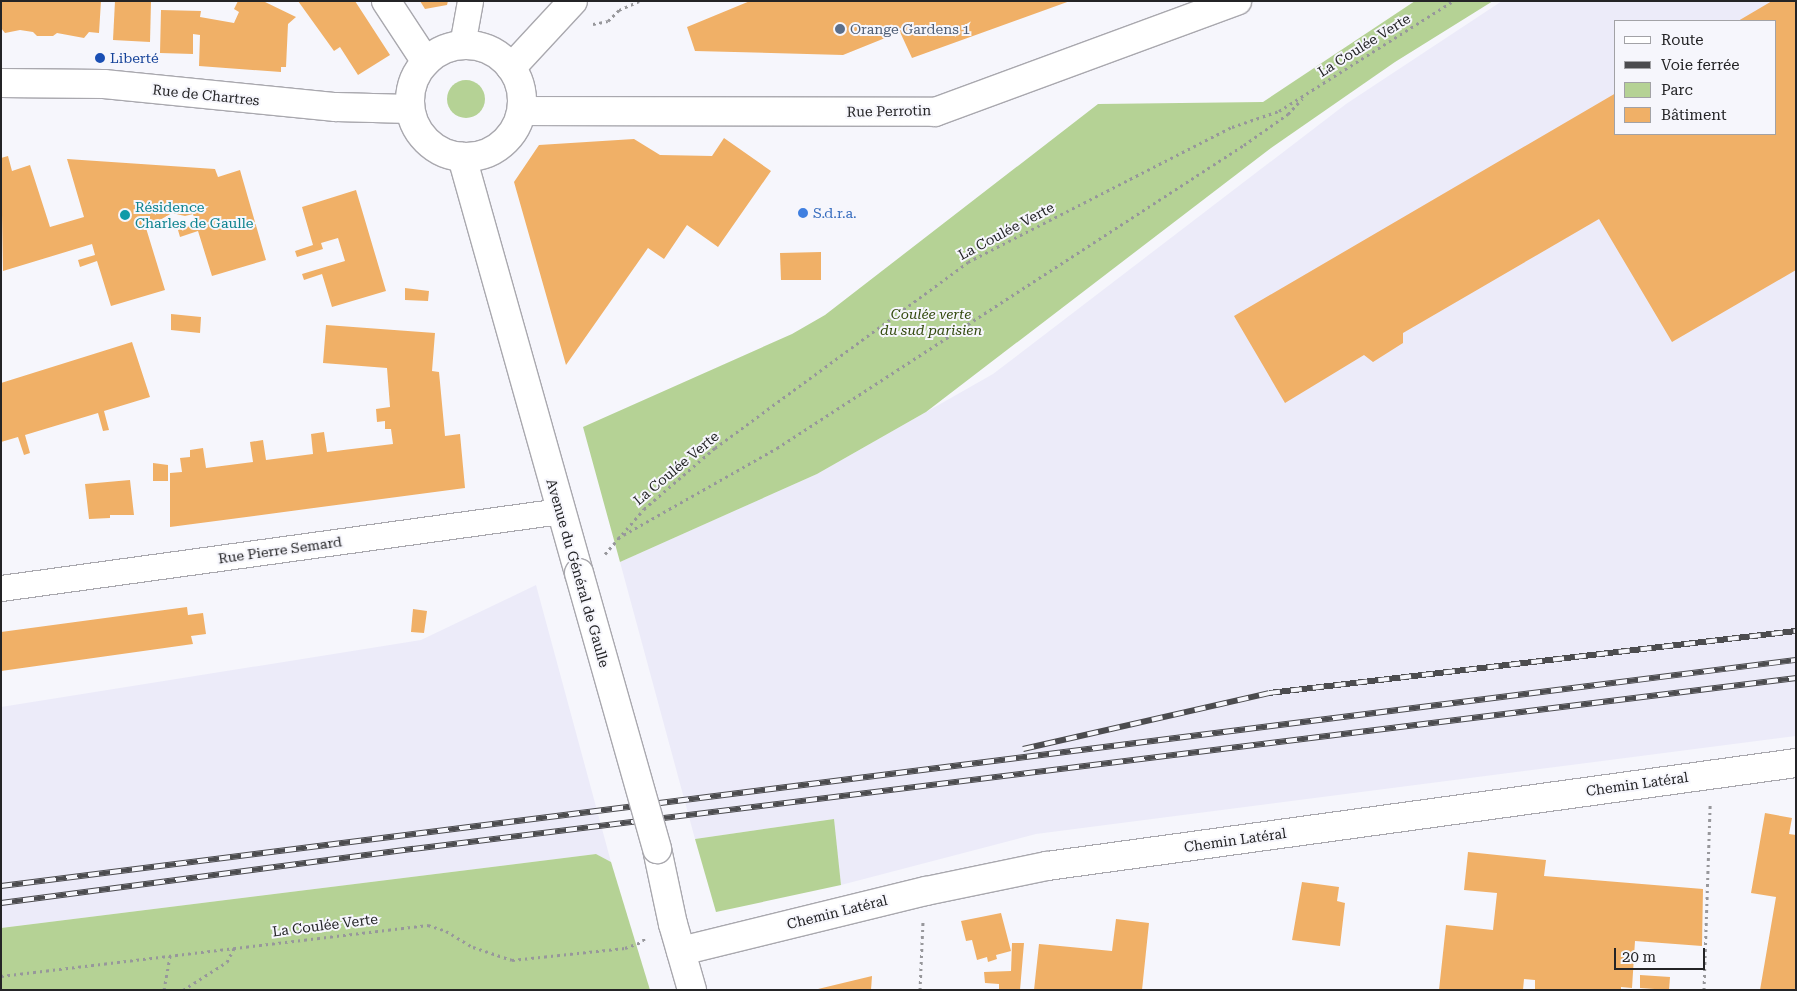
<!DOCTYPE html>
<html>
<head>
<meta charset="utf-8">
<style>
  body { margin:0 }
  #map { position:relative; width:1797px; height:991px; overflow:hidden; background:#f6f6fc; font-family:"Roboto Serif",serif }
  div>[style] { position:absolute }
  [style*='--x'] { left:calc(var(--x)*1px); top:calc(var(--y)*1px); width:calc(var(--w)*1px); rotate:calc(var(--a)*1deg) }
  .built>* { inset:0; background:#ecebf9 }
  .green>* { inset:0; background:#b5d295 }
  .round { border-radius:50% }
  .building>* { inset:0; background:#f0b067 }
  .path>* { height:3px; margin-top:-1.5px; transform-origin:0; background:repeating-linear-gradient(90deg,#97979b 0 2.5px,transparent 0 6.5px) }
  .roads { filter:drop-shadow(1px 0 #a9a8ae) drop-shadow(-1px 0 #a9a8ae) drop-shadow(0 1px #a9a8ae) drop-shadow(0 -1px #a9a8ae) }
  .street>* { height:25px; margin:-12.5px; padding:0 12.5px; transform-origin:12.5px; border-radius:12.5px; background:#fff }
  .secondary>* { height:28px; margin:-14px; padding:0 14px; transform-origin:14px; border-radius:14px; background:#fff }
  .secondary>.ring { margin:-14px; padding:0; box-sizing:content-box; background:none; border:28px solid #fff; border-radius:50% }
  .rail>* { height:5.5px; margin-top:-2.75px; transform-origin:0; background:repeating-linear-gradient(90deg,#f6f6fc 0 11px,#4c4c4f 0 22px); box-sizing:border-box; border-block:1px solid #4c4c4f }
  .bridges { filter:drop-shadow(1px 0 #a9a8ae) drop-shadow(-1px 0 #a9a8ae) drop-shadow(0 1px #a9a8ae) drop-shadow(0 -1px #a9a8ae) }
  .secondary-bridge>* { height:28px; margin:-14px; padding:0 14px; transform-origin:14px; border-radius:14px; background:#fff }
  .dots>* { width:14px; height:14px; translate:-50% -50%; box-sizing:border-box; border:2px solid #f6f6fc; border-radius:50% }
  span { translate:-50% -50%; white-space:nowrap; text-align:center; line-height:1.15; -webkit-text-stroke:4px #f6f6fc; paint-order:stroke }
  .service-label { font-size:14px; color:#4e5e75 }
  .left { translate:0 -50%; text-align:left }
  .street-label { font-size:14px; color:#242426 }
  .transit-label { font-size:14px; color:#164399 }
  .culture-label { font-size:14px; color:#0d838f }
  .shop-label { font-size:14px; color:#366cbe }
  .park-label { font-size:14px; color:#32490d; font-style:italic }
  .frame { position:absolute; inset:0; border:2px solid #242426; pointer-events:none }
  .legend { position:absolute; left:1614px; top:20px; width:162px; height:115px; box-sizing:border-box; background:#f6f6fc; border:1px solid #a2a2a6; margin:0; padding:6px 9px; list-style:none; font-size:15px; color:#242426 }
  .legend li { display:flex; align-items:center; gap:10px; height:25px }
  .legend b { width:25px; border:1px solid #a2a2a6 }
  .scale { position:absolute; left:1614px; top:948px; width:91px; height:22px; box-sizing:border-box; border:2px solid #242426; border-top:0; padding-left:6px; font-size:15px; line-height:18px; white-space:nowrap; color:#242426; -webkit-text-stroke:4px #f6f6fc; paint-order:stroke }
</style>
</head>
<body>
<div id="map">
  <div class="built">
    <div style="clip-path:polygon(evenodd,1502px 1px,1796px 1px,1796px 736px,1036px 834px,841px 885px,833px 819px,695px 839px,620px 562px,817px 474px,993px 374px,1346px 104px,1502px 1px,1616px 21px,1776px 21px,1776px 134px,1616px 134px,1616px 21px)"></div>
    <div style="clip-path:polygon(536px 585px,611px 862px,596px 854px,1px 928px,1px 707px,421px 640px)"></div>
  </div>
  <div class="green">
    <div style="clip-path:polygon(1415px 1px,1493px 1px,1395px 62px,1271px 148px,926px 412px,817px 474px,620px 562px,583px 427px,792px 334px,825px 315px,1098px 104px,1263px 102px)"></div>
    <div class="round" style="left:447px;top:80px;width:38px;height:38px"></div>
    <div style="clip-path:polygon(834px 819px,841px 885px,716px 912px,695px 839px)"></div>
    <div style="clip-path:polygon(596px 854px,611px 862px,650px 990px,1px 990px,1px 928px)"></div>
  </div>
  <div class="building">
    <div style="clip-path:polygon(1px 1px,101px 1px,99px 33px,89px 32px,84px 38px,57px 33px,53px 36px,37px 36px,33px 32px,20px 30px,5px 33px,1px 28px)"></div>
    <div style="clip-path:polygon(115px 1px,151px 2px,150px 42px,113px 40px)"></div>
    <div style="clip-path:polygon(238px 1px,263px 1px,296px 17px,288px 24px,286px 67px,281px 67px,281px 72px,199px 66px,200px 35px,193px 34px,193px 54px,160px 53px,161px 10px,201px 11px,200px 17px,234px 23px,239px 12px,234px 9px)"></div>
    <div style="clip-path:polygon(298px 1px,355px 1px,390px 55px,358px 75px,340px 47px,334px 51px)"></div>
    <div style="clip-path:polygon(420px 1px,448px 1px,447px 5px,425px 9px)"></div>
    <div style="clip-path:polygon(750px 1px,1070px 1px,912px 58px,900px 32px,843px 55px,695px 51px,687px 27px)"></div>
    <div style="clip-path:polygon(1772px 1px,1796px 1px,1796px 270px,1672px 342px,1599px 219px,1403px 333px,1403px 343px,1373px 362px,1364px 355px,1285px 403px,1234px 316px,1616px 93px,1616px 134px,1776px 134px,1776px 21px,1738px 21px)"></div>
    <div style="clip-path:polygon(724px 138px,771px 171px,718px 247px,687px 225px,664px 259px,648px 248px,566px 365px,514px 182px,539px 145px,634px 139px,660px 155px,712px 156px)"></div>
    <div style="clip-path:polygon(8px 156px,12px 171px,30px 165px,50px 227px,84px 217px,67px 159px,215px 169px,218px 177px,240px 170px,266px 260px,212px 276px,198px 231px,180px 237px,178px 230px,196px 224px,193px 214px,185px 216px,172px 213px,146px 228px,165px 290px,111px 306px,97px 261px,80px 267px,78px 260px,95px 255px,92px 244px,3px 271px,1px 158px)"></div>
    <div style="clip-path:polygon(356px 190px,386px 291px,332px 307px,322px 274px,304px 280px,302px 274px,345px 261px,338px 238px,321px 243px,323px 249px,297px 257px,295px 251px,313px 245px,302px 207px)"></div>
    <div style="clip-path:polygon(821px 252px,821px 280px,781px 280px,780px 253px)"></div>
    <div style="clip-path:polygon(405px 288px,429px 291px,428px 301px,405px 300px)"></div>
    <div style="clip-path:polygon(171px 314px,201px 317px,200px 333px,171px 330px)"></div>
    <div style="clip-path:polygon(326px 325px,435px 333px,432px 371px,439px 372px,445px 436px,460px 434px,465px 488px,170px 527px,170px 473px,182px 472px,180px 458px,190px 457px,190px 450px,203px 448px,206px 468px,253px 462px,250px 442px,263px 440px,266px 460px,313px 454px,311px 434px,324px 432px,327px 452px,393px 444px,391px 429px,385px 429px,385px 421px,377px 422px,376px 409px,390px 407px,387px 368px,323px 363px)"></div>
    <div style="clip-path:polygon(132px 342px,150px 397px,104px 411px,109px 430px,103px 431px,98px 413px,25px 435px,30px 453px,24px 455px,18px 437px,1px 442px,1px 383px)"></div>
    <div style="clip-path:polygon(153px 463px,168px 465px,168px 481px,153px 481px)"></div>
    <div style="clip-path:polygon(130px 480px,134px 515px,110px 515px,110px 518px,89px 519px,85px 484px)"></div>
    <div style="clip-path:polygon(187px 607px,188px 615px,203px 613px,206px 634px,191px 636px,193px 644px,1px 671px,1px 632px)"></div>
    <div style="clip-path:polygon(413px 609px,427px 611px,424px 633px,411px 632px)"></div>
    <div style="clip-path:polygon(1765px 813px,1792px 818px,1789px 834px,1796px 835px,1796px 990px,1760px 990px,1776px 897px,1751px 893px)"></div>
    <div style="clip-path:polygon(1468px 852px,1546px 860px,1544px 876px,1703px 889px,1702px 946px,1635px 941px,1632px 988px,1621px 987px,1621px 990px,1535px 990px,1535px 980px,1524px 979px,1523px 990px,1439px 990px,1446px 925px,1493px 930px,1497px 893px,1464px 890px)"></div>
    <div style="clip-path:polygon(1302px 882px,1339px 887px,1337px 901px,1345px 903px,1340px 946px,1292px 940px)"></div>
    <div style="clip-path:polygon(1001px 913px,1011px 951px,996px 955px,997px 959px,988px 962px,987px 957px,977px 960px,972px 940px,966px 941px,961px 921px)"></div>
    <div style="clip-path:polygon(1116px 919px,1149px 923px,1142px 990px,1034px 990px,1039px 944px,1112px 951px)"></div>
    <div style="clip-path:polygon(1012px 943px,1024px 943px,1020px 990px,999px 990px,999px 984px,985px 983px,984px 972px,1011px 971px)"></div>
    <div style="clip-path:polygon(1640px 975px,1670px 977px,1669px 990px,1640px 988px)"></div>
    <div style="clip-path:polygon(872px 976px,871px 990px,818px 990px,818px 989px)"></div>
  </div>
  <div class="path">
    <div style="--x:593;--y:24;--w:15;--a:-11"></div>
    <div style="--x:608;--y:21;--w:16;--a:-45"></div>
    <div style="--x:619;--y:10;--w:22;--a:-24"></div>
    <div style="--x:618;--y:538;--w:183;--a:-29.5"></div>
    <div style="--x:777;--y:448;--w:557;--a:-32.98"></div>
    <div style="--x:1244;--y:145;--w:54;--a:-35.2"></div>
    <div style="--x:1288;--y:114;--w:21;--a:-47"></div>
    <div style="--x:605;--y:554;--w:60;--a:-49.1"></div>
    <div style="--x:644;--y:509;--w:94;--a:-40.7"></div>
    <div style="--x:715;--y:448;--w:314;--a:-36.3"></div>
    <div style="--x:968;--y:262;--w:297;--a:-27.1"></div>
    <div style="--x:1232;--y:127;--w:50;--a:-18.8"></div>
    <div style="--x:1279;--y:111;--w:206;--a:-32.3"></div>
    <div style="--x:1;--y:976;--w:430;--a:-6.8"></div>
    <div style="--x:428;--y:925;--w:19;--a:18"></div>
    <div style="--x:446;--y:931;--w:31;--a:31"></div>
    <div style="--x:473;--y:947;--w:41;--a:18.4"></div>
    <div style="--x:512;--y:960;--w:114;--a:-6.1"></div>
    <div style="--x:625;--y:948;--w:20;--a:-20"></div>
    <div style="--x:644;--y:941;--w:6;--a:-99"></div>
    <div style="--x:164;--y:990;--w:36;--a:-80"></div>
    <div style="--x:183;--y:990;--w:52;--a:-32.5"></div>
    <div style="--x:227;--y:962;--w:16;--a:-63"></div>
    <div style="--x:920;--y:990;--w:70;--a:-87.5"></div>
    <div style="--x:1704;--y:990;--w:185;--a:-88.1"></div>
  </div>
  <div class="roads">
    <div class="street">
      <div style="--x:462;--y:45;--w:45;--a:-79.7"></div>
      <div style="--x:1;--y:588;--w:564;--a:-7.84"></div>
    </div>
    <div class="secondary">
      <div style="--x:386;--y:1;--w:73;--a:56.7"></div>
      <div class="ring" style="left:410px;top:45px;width:84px;height:84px"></div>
      <div style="--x:511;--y:68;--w:91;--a:-47.2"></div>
      <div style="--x:1;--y:83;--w:103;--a:0.6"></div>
      <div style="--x:104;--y:84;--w:233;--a:5.7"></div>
      <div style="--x:336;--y:107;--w:74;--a:1.5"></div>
      <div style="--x:522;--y:111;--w:413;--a:0.1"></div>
      <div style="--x:935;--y:112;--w:322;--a:-20.2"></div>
      <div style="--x:462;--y:157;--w:432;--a:74.3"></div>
      <div style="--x:657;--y:849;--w:77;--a:78"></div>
      <div style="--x:673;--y:924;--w:69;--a:73.9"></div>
      <div style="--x:681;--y:951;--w:252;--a:-13.8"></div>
      <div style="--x:926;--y:891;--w:124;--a:-11.7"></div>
      <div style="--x:1047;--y:866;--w:756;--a:-7.83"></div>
    </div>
  </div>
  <div class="rail">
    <div style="--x:1023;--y:749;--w:252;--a:-12.8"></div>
    <div style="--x:1269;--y:693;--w:531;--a:-6.71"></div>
    <div style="--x:1;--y:886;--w:1809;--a:-7.18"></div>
    <div style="--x:1;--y:903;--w:416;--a:-7.5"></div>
    <div style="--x:413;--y:849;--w:1394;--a:-7.05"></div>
  </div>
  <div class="bridges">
    <div class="secondary-bridge">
      <div style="--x:579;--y:573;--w:287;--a:74.2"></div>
    </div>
  </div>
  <div class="dots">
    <div style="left:840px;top:29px;background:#5c6f8a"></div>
    <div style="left:100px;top:58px;background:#1a4fb4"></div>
    <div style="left:803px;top:213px;background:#3f7fe0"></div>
    <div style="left:125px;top:215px;background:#0f9aa8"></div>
  </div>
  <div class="service-label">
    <span class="left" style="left:850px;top:29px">Orange Gardens 1</span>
  </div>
  <div class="street-label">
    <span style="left:1364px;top:45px;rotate:-32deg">La Coulée Verte</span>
    <span style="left:206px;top:95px;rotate:6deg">Rue de Chartres</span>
    <span style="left:889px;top:111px;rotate:-1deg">Rue Perrotin</span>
    <span style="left:1006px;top:231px;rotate:-28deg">La Coulée Verte</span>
    <span style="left:676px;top:468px;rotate:-40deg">La Coulée Verte</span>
    <span style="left:280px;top:550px;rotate:-8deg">Rue Pierre Semard</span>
    <span style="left:578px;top:573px;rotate:74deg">Avenue du Général de Gaulle</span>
    <span style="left:1637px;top:784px;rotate:-8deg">Chemin Latéral</span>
    <span style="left:1235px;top:840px;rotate:-8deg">Chemin Latéral</span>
    <span style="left:837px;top:912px;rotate:-14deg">Chemin Latéral</span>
    <span style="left:325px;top:925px;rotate:-7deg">La Coulée Verte</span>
  </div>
  <div class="transit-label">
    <span class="left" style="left:110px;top:58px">Liberté</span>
  </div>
  <div class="culture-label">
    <span class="left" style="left:135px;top:215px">Résidence<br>Charles de Gaulle</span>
  </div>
  <div class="shop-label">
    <span class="left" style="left:813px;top:213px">S.d.r.a.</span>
  </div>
  <div class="park-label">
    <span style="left:931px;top:322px">Coulée verte<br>du sud parisien</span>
  </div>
  <div class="frame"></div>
  <ul class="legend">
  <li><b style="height:6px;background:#fff"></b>Route</li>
  <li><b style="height:6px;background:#4c4c4f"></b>Voie ferrée</li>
  <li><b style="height:14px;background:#b5d295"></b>Parc</li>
  <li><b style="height:14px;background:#f0b067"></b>Bâtiment</li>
  </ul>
  <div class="scale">20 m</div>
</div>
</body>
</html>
